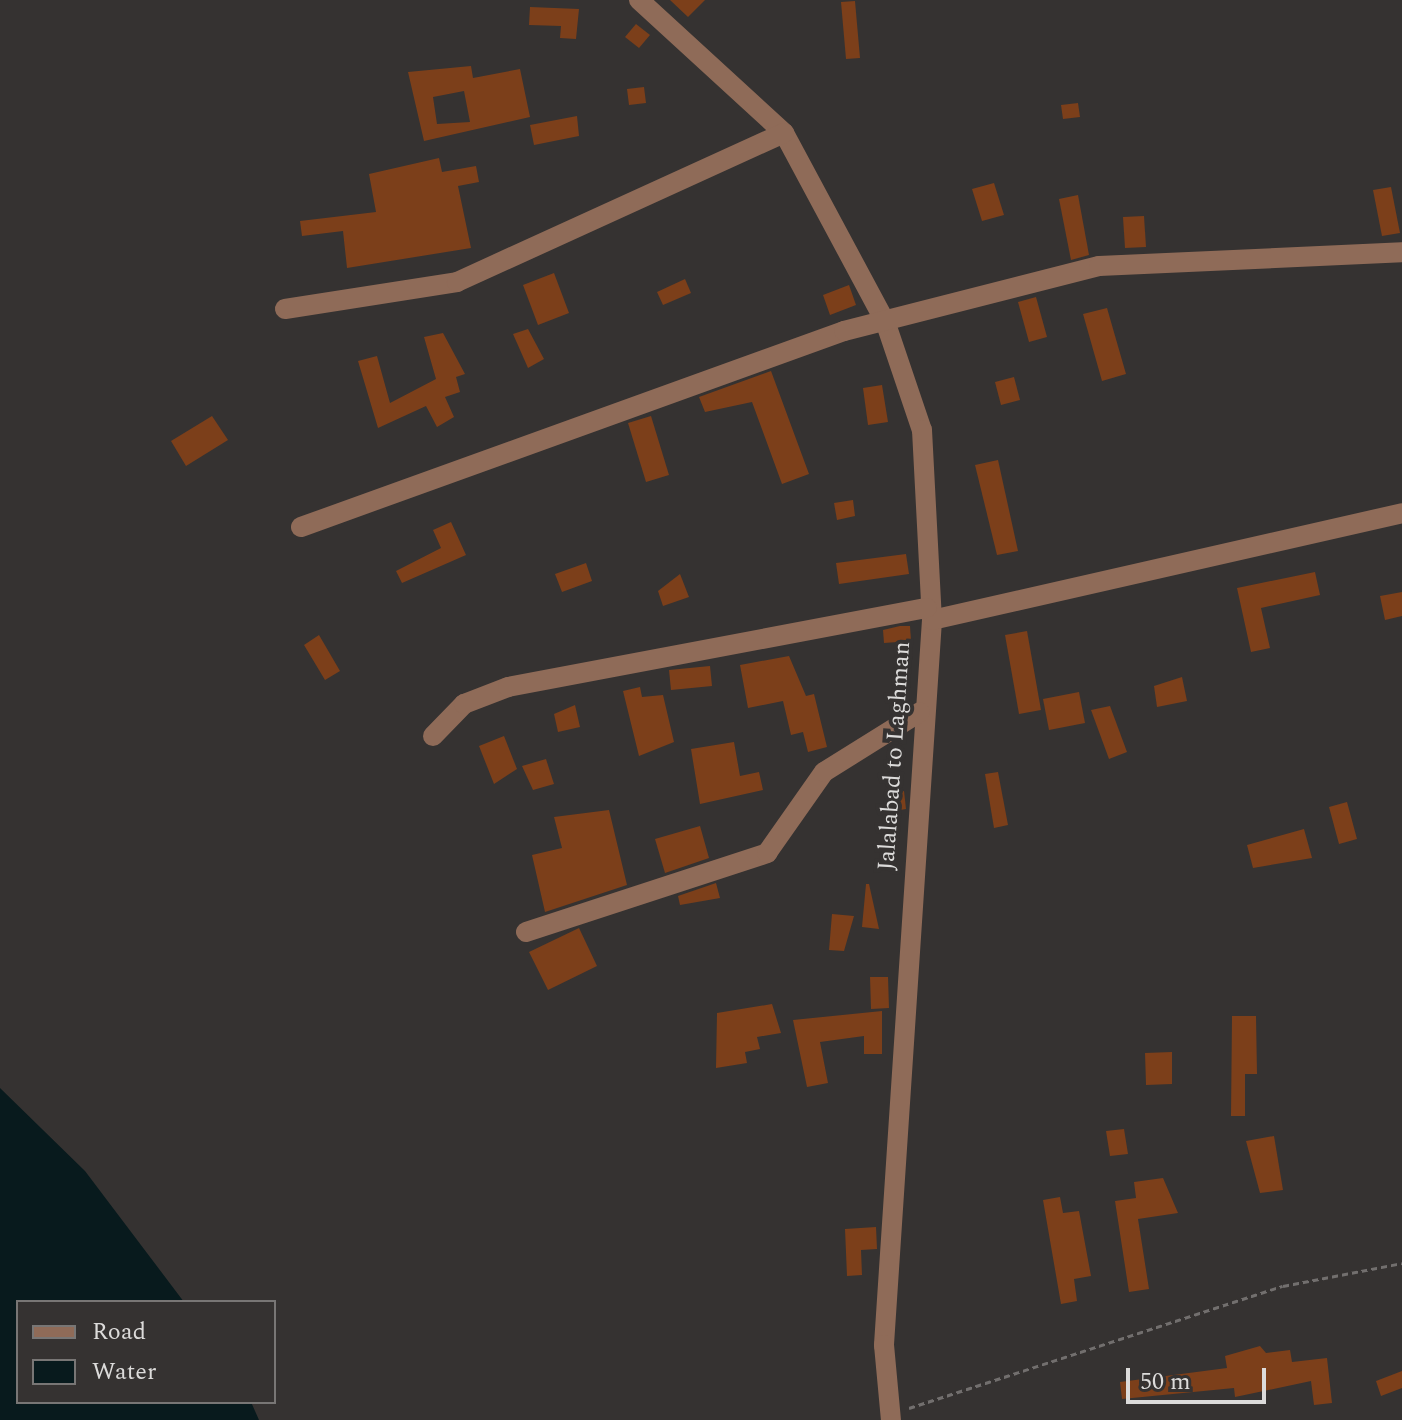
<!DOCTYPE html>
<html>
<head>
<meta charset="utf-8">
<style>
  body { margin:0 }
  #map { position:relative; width:1402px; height:1420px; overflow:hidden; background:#353231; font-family:Spectral,serif }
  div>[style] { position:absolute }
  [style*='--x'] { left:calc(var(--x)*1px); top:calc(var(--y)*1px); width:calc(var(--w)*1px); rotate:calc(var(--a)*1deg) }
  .water>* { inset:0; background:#081a1d }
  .building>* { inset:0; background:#7c3f1a }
  .path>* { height:3px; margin-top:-1.5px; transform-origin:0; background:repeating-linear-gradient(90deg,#726f6e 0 6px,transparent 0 10px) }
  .minor>* { height:20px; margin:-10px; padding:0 10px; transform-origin:10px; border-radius:10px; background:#8f6b58 }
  span { translate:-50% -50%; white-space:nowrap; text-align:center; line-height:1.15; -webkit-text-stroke:8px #353231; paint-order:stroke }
  .street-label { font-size:24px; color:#dcdbda }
  .legend { position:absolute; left:16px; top:1300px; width:260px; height:104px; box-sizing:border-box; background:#353231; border:2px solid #787675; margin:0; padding:10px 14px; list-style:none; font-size:24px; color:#dcdbda }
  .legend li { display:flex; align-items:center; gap:16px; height:40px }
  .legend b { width:40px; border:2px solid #787675 }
  .scale { position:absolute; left:1126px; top:1368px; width:140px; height:36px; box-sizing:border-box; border:4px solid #dcdbda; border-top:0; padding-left:10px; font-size:24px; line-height:28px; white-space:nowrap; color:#dcdbda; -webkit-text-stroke:6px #353231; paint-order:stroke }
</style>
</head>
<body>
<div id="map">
  <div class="water">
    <div style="clip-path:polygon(0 1088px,85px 1171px,184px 1302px,18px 1302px,18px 1402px,251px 1402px,259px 1420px,0 1420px)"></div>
  </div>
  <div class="building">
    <div style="clip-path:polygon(670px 0,705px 0,688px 17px)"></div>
    <div style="clip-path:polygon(855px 1px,860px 58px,846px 59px,841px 2px)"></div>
    <div style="clip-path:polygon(530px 7px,579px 9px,576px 39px,560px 38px,561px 26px,529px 25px)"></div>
    <div style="clip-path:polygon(636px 24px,650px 35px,639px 48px,625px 37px)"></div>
    <div style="clip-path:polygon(evenodd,471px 66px,473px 78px,520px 69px,530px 117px,424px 141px,408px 72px,471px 66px,464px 91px,470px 122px,437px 124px,433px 97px,464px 91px)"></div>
    <div style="clip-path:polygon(644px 87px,646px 103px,629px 105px,627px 89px)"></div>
    <div style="clip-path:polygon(1078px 103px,1080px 117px,1063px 119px,1061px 105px)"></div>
    <div style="clip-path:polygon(577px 116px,579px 136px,534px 145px,530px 125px)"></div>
    <div style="clip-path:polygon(439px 158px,442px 172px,476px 166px,479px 182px,458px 186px,471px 248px,347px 268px,343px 231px,302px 236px,300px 221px,376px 212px,369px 174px)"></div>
    <div style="clip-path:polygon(994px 183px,1004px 215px,982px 221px,972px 189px)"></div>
    <div style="clip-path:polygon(1391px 187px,1400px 233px,1382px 236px,1373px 190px)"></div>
    <div style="clip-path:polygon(1078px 195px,1089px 255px,1071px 260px,1059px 199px)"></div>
    <div style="clip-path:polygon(1144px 216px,1146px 247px,1125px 248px,1123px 217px)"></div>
    <div style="clip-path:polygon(554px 273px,569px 313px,538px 325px,523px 285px)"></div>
    <div style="clip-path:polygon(685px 279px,691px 293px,663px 305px,657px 292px)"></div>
    <div style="clip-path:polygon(849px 285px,856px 305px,830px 315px,823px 295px)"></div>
    <div style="clip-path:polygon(1036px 297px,1047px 337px,1029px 342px,1018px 302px)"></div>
    <div style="clip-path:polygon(1107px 308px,1126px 374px,1102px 381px,1083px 314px)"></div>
    <div style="clip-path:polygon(528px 329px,544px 359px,528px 368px,513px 334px)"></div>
    <div style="clip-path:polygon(443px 333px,465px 374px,456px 377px,460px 392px,445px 397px,454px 417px,437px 427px,426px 406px,378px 428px,358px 361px,377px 356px,390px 403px,436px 379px,424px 337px)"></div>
    <div style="clip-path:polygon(771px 371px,809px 474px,782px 484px,752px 402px,705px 412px,699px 397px)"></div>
    <div style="clip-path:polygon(1014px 377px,1020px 400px,1001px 405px,995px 382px)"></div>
    <div style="clip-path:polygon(882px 385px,888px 422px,868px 425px,863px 388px)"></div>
    <div style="clip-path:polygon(212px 416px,228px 440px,186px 466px,171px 441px)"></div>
    <div style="clip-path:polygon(651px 416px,669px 475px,646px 482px,628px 423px)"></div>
    <div style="clip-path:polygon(998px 460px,1018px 551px,997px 555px,975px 465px)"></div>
    <div style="clip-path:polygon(853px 500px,855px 516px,837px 520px,834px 503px)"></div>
    <div style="clip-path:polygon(451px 522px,466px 555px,402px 583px,396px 571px,441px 548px,433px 530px)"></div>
    <div style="clip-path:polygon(906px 554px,909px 574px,839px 584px,836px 563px)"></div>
    <div style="clip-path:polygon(586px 563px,592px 581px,562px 592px,555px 574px)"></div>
    <div style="clip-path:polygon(1315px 572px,1320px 595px,1261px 608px,1270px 648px,1251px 652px,1237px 588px)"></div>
    <div style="clip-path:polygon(680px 574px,689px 597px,663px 606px,658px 591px)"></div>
    <div style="clip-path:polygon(1402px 592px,1402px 616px,1385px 620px,1380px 596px)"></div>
    <div style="clip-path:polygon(900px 626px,910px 626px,911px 641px,884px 643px,883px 630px)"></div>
    <div style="clip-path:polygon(1027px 631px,1041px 710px,1019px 714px,1005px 635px)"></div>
    <div style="clip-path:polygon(319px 635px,340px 671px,325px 680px,304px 645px)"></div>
    <div style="clip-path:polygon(789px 656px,806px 696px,814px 694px,827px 747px,808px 752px,803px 732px,791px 735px,783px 701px,748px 708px,740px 665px)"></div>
    <div style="clip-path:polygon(710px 666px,712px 686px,671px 690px,669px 670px)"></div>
    <div style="clip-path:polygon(1182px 677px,1187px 701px,1157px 707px,1154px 686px)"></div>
    <div style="clip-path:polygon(640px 687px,642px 697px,663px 695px,674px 742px,639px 756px,623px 691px)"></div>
    <div style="clip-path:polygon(1079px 692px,1085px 723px,1049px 730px,1043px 699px)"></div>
    <div style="clip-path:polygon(575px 705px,580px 727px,558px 732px,554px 714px)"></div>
    <div style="clip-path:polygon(1110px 706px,1127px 752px,1109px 759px,1091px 710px)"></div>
    <div style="clip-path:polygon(504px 736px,517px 769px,494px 784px,479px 746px)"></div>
    <div style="clip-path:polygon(734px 742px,740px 776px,759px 772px,763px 790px,700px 804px,691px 749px)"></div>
    <div style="clip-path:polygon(546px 759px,554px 784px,533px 790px,522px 766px)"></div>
    <div style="clip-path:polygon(998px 772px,1008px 825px,994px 828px,985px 774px)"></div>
    <div style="clip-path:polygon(904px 791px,906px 809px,889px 812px,889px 794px)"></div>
    <div style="clip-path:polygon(1347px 802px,1357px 839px,1339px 844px,1329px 807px)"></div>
    <div style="clip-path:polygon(609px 810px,627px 885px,545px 912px,532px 855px,562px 848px,554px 817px)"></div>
    <div style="clip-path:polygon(700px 826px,709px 858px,665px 873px,655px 839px)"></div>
    <div style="clip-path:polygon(1304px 829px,1312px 858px,1253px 868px,1247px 845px)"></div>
    <div style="clip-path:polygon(716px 883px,720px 898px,680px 905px,678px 896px)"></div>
    <div style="clip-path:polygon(866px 884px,869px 884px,879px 929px,862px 927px)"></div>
    <div style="clip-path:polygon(832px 914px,854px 916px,844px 951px,829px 950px)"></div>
    <div style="clip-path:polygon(579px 928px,597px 966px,548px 990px,529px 952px)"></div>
    <div style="clip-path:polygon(870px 977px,888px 977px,889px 1008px,871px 1009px)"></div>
    <div style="clip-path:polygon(772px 1004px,781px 1033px,757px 1037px,760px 1049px,745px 1052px,747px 1063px,716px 1068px,717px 1013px)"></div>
    <div style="clip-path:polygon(882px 1011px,882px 1054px,864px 1054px,864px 1036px,820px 1042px,828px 1083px,807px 1087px,793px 1020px)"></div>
    <div style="clip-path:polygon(1232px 1016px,1256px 1016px,1257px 1074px,1245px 1074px,1245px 1116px,1231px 1116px)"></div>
    <div style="clip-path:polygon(1172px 1052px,1172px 1084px,1146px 1085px,1145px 1053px)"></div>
    <div style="clip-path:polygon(1124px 1129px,1128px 1154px,1110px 1156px,1106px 1131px)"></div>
    <div style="clip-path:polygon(1274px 1136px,1283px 1190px,1260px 1193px,1246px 1141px)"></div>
    <div style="clip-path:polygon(1163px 1178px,1178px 1213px,1138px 1219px,1149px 1289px,1129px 1292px,1115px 1201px,1136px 1198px,1134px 1182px)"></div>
    <div style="clip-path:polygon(1060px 1197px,1063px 1213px,1079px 1211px,1091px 1276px,1074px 1279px,1077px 1301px,1061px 1304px,1043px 1200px)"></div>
    <div style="clip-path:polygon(876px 1227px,877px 1249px,861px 1250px,862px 1275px,847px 1276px,845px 1229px)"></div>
    <div style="clip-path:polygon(1260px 1346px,1266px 1353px,1290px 1350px,1292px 1362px,1327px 1358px,1332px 1403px,1314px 1405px,1311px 1381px,1235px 1397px,1234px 1388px,1122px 1399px,1120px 1382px,1227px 1368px,1225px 1356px)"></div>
    <div style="clip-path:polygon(1402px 1371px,1402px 1388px,1381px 1396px,1376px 1381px)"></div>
  </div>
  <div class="path">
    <div style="--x:909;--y:1408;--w:393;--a:-18.1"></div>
    <div style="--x:1283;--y:1286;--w:121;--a:-10.9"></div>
  </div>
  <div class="minor">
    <div style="--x:639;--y:0;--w:197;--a:42.5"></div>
    <div style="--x:784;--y:133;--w:213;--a:61.8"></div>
    <div style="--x:885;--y:321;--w:115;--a:71.3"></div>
    <div style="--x:922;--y:430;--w:190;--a:87"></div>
    <div style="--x:932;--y:620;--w:727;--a:93.79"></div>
    <div style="--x:884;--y:1345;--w:75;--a:84.7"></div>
    <div style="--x:285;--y:309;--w:174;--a:-8.9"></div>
    <div style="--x:457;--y:282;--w:359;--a:-24.5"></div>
    <div style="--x:301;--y:527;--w:577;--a:-19.85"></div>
    <div style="--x:844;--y:331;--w:263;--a:-14.3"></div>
    <div style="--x:1099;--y:266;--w:303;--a:-2.6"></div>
    <div style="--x:932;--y:620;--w:482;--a:-12.8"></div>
    <div style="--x:433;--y:736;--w:45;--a:-45.9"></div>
    <div style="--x:464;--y:704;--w:47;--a:-21.1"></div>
    <div style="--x:508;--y:687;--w:426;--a:-10.7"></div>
    <div style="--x:526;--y:932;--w:254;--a:-18.1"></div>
    <div style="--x:767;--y:853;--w:99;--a:-54.9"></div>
    <div style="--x:824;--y:772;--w:113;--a:-32"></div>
  </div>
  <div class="street-label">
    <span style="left:895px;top:756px;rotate:-86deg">Jalalabad to Laghman</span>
  </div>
  <ul class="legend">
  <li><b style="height:10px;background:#8f6b58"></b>Road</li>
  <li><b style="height:22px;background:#081a1d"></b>Water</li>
  </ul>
  <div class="scale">50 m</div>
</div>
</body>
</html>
